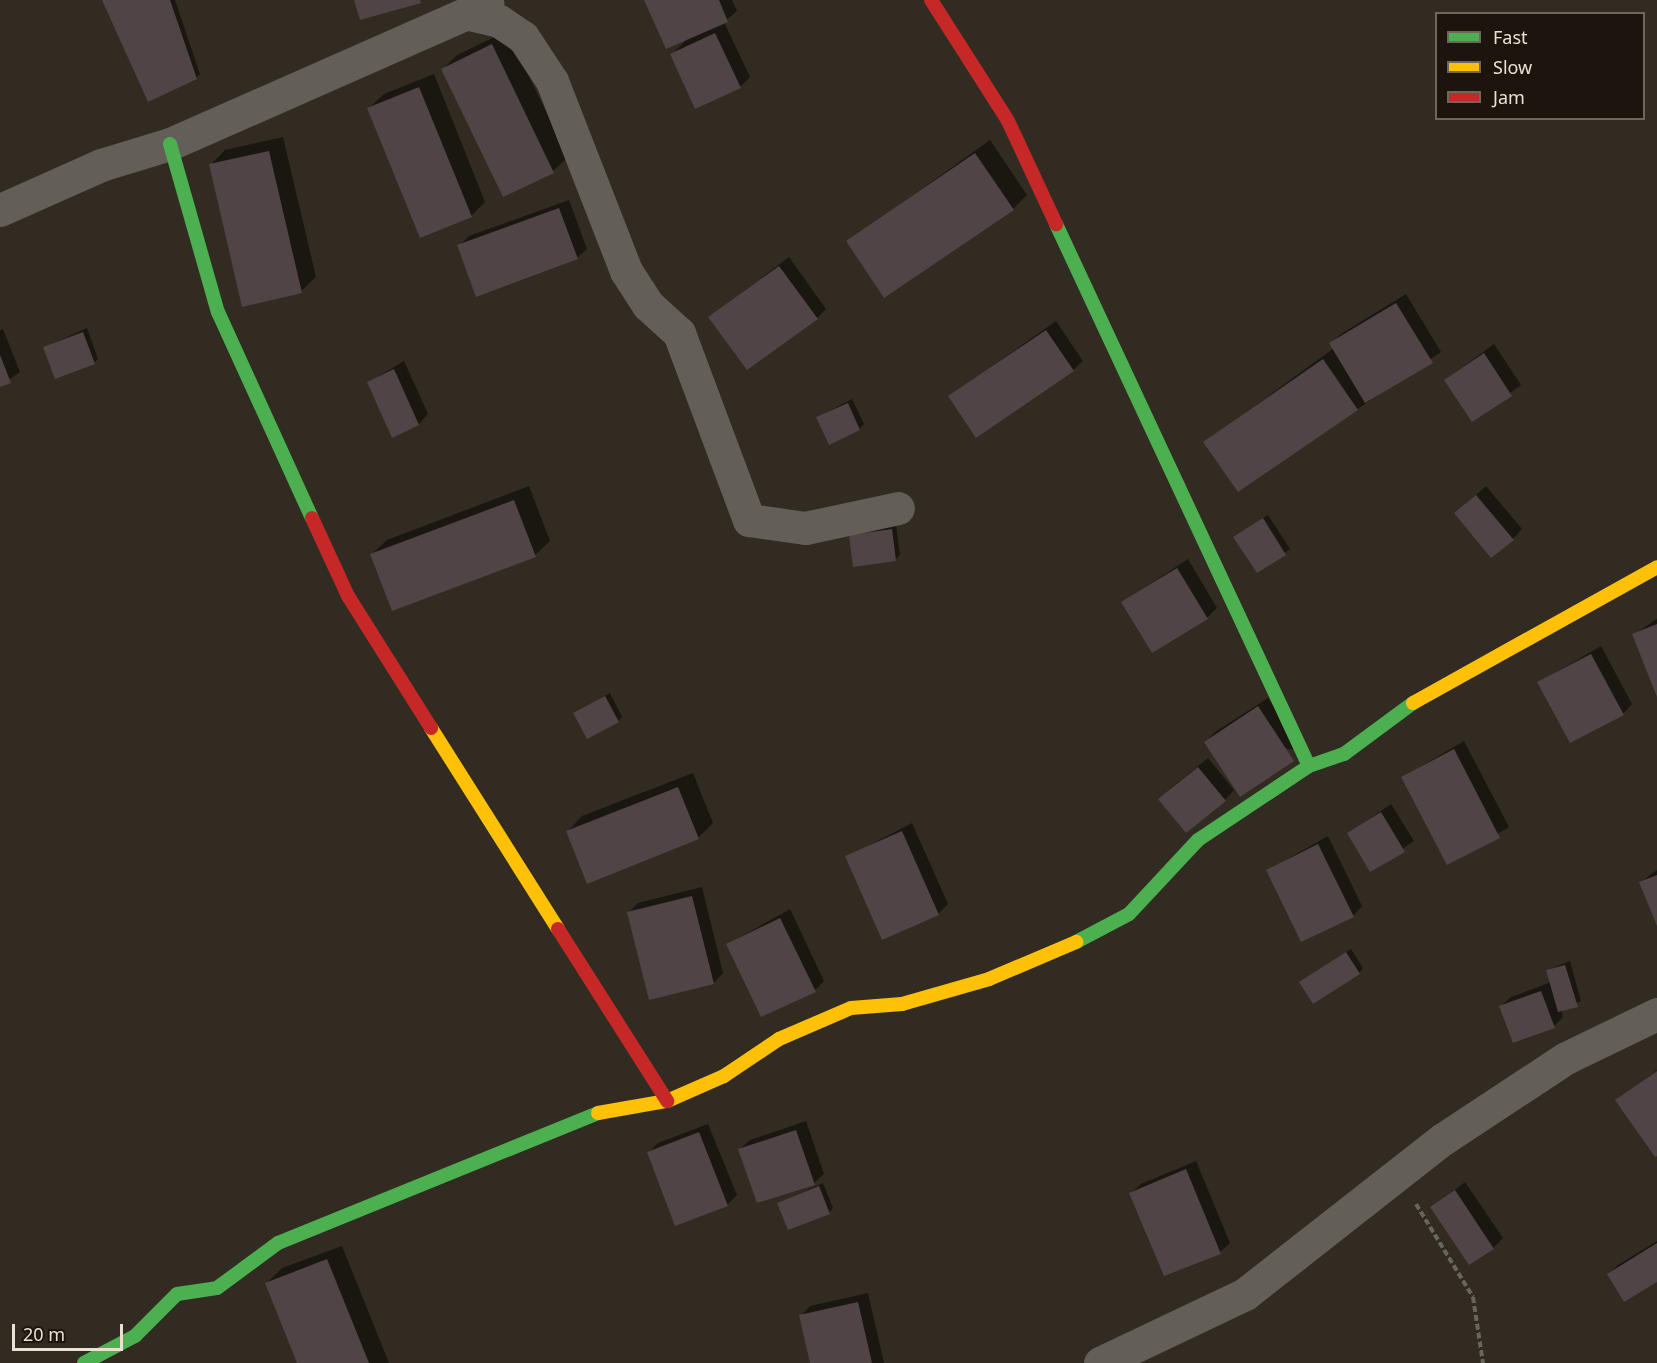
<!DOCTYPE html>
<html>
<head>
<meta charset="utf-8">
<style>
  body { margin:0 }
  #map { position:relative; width:1657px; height:1363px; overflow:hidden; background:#312b21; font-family:"Noto Sans",sans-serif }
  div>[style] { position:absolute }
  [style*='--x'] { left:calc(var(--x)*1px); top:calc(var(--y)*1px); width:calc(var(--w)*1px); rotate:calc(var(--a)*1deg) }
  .shadow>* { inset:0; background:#0007 }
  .building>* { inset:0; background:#504447 }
  .path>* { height:4px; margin-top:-2px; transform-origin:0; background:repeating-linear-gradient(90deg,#69655e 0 6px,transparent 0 9px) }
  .street>* { height:33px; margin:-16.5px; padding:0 16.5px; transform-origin:16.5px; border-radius:16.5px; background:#635e58 }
  .fast>* { height:14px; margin:-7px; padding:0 7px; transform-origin:7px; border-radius:7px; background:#4caf50 }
  .slow>* { height:14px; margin:-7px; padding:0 7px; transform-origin:7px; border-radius:7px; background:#ffc107 }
  .jam>* { height:14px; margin:-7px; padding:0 7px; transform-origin:7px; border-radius:7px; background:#c62828 }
  span { translate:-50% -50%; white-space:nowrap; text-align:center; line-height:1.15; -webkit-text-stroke:4.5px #1b150e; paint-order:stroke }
  .legend { position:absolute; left:1435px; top:12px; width:210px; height:108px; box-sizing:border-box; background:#1b150e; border:2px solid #6d675e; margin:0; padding:8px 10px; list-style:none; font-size:18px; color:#e9e1d6 }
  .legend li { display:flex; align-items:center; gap:12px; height:30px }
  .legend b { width:30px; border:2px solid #6d675e }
  .scale { position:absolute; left:12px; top:1324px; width:111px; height:27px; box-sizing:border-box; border:3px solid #e9e1d6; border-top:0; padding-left:8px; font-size:18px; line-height:21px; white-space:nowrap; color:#e9e1d6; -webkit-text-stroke:4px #1b150e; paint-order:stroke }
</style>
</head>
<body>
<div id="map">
  <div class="shadow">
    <div style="clip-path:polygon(103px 0,175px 0,200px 74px,196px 78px)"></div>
    <div style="clip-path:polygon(646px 0,732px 0,737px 11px,724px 22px,750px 77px,740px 87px,672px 54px,687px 39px)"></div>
    <div style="clip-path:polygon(507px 31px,568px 157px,553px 171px,504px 195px,442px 70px,457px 55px)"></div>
    <div style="clip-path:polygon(434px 74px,485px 202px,471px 216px,369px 108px,384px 94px)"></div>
    <div style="clip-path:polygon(283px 137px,316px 277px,301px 291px,211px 164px,225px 150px)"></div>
    <div style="clip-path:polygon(990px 140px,1027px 195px,1013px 209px,848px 242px)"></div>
    <div style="clip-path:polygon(569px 200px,587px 249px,577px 258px,459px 246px,469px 236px)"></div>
    <div style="clip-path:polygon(789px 257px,826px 309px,817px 318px,710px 317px)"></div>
    <div style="clip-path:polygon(1406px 294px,1441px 352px,1239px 490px,1205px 442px,1334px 348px,1331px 343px,1341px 334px)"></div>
    <div style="clip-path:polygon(1056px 321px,1083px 361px,1073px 370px,950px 396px)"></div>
    <div style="clip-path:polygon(87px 328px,98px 359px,94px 363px,45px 347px)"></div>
    <div style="clip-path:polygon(3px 329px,20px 372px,0 386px,0 330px)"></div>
    <div style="clip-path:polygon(1494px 344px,1521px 385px,1473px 420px,1445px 380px)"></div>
    <div style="clip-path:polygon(404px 361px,428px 414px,419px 424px,369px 382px)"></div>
    <div style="clip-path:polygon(852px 399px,864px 424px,859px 429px,818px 417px)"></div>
    <div style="clip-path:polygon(529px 486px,550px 541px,535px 555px,393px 609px,372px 554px,387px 540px)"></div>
    <div style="clip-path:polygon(1486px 486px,1522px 529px,1513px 539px,1456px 513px)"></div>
    <div style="clip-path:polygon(1268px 515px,1290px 549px,1257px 571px,1235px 537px)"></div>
    <div style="clip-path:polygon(896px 525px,900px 555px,896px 559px,850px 536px)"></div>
    <div style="clip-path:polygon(1188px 559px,1217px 608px,1207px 618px,1123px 602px)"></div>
    <div style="clip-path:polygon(1657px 619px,1657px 693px,1633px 635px)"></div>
    <div style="clip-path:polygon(1601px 646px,1632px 704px,1623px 714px,1539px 682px)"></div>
    <div style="clip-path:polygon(610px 693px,622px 717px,618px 721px,575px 713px)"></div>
    <div style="clip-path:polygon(1268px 698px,1303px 750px,1206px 742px,1215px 732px)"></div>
    <div style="clip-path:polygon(1464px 741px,1509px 827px,1447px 863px,1403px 777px)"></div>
    <div style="clip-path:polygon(1208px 758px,1234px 790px,1225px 800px,1170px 789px)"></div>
    <div style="clip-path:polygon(693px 773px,713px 823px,698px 838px,568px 831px,582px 816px)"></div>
    <div style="clip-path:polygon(1391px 804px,1414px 841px,1371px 870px,1349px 833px)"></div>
    <div style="clip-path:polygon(912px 823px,948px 904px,938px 914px,847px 857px)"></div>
    <div style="clip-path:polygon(1328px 836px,1362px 906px,1353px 916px,1268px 870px)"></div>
    <div style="clip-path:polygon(1657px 870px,1657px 922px,1641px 882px)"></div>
    <div style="clip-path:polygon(702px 887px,723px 973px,714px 983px,628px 913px,638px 903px)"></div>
    <div style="clip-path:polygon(790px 909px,824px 981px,815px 990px,728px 944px)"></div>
    <div style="clip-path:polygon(1351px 949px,1363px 968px,1359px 973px,1301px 982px)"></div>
    <div style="clip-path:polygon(1570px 961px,1581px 1001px,1561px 1010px,1563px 1017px,1554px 1026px,1501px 1006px,1511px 997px,1551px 982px,1547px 970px)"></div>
    <div style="clip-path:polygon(1657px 1070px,1657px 1154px,1617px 1100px)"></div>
    <div style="clip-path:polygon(806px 1121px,824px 1174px,814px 1183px,740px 1149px,750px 1140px)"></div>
    <div style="clip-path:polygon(708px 1124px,737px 1195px,727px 1205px,648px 1153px,658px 1143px)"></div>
    <div style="clip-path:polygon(1196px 1161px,1230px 1243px,1220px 1252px,1165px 1275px,1131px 1193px,1141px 1184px)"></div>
    <div style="clip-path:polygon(1465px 1182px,1503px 1238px,1493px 1248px,1432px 1208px)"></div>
    <div style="clip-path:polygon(823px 1183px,833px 1208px,829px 1213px,779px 1203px)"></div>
    <div style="clip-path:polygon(1657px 1241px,1657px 1280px,1608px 1274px,1618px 1265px)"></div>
    <div style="clip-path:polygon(342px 1246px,389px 1363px,299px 1363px,267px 1283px,282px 1268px)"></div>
    <div style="clip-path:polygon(868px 1293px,884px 1363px,812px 1363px,801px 1316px,810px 1306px)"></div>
  </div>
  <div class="building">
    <div style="clip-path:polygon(102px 0,170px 0,197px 79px,148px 102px)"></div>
    <div style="clip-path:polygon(354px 0,420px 0,421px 3px,360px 20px)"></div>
    <div style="clip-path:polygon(644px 0,719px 0,728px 22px,666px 49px)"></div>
    <div style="clip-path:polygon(715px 33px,741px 88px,695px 109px,670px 54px)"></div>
    <div style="clip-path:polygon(492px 44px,554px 173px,503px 197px,441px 69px)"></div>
    <div style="clip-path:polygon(419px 87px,472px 217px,420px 238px,367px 108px)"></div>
    <div style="clip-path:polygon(269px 151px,302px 293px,242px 307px,209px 164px)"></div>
    <div style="clip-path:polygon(975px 153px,1014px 210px,884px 298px,846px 241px)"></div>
    <div style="clip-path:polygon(559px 208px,578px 259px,476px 297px,457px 245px)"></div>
    <div style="clip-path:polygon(779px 266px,818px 319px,747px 370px,708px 317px)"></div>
    <div style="clip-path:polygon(1396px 303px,1433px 363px,1365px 403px,1329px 343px)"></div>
    <div style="clip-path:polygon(1046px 330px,1074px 371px,976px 438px,948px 396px)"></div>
    <div style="clip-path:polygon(83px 332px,95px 364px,55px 379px,43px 347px)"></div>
    <div style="clip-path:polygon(1484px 353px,1512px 396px,1472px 422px,1444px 380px)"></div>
    <div style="clip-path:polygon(0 355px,11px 383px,0 387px)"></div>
    <div style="clip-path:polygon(1323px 359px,1358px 410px,1238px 492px,1203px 442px)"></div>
    <div style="clip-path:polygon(394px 369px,419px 425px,392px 438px,367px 382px)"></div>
    <div style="clip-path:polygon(848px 403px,860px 430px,829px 445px,816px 417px)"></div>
    <div style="clip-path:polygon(1476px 495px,1514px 540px,1491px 558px,1454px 513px)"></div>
    <div style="clip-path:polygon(514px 500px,536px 557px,392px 611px,370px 554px)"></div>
    <div style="clip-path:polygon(1263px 518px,1286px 555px,1257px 573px,1233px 537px)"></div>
    <div style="clip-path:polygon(892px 529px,896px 561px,853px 567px,849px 535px)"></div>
    <div style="clip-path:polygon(1177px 568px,1208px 619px,1152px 653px,1121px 602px)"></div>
    <div style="clip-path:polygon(1657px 624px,1657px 697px,1632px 634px)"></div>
    <div style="clip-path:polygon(1591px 654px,1624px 715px,1570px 743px,1537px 682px)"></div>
    <div style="clip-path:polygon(605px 696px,619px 722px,587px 739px,573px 713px)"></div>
    <div style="clip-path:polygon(1258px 706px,1294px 761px,1240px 797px,1204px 742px)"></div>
    <div style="clip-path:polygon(1454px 749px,1500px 838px,1447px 865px,1401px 777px)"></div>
    <div style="clip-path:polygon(1198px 767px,1226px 801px,1186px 833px,1158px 799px)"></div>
    <div style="clip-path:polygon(678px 787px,699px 839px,587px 884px,566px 831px)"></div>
    <div style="clip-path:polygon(1381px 812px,1405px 852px,1370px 872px,1347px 833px)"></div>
    <div style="clip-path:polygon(902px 831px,939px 915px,882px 940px,845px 856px)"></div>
    <div style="clip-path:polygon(1318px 844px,1354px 917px,1301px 942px,1266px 870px)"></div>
    <div style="clip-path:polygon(1657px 875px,1657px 926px,1639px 882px)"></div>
    <div style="clip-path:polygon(692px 896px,714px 984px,649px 1000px,627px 912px)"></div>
    <div style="clip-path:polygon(780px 918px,816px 992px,761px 1017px,726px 944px)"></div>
    <div style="clip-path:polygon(1346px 952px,1360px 974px,1313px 1004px,1299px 982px)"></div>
    <div style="clip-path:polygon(1565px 965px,1578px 1007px,1558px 1012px,1546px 970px)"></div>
    <div style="clip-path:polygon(1541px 991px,1555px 1028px,1513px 1043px,1499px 1006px)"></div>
    <div style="clip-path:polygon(1657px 1071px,1657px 1156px,1655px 1157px,1615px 1100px)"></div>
    <div style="clip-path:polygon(796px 1130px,815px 1185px,757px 1203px,738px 1149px)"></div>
    <div style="clip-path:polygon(699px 1132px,728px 1206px,675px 1226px,647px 1152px)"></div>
    <div style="clip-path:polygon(1186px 1169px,1221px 1254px,1164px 1276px,1129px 1193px)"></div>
    <div style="clip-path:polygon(819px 1186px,830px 1214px,788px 1230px,777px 1203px)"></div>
    <div style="clip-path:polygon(1455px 1190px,1494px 1249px,1469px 1265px,1430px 1207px)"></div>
    <div style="clip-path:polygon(1657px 1243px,1657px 1282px,1624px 1302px,1607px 1274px)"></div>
    <div style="clip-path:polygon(327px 1259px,369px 1363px,297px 1363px,265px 1283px)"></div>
    <div style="clip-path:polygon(858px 1302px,872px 1363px,810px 1363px,799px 1315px)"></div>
  </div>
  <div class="path">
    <div style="--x:1416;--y:1204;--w:109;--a:58.5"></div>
    <div style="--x:1473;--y:1297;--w:67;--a:81.4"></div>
  </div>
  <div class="street">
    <div style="--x:469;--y:14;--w:31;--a:13"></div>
    <div style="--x:499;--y:21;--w:29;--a:34"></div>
    <div style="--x:523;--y:37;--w:53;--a:56.6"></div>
    <div style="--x:552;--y:81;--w:204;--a:68.7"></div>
    <div style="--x:626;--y:271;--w:40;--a:57.1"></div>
    <div style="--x:648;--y:305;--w:42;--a:42.1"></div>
    <div style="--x:679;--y:333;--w:200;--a:69.5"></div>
    <div style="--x:749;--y:520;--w:57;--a:8.1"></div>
    <div style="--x:805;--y:528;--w:95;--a:-12.1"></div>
    <div style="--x:0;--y:210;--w:111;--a:-24"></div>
    <div style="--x:101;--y:165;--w:72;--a:-16.9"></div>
    <div style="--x:170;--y:144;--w:347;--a:-23.8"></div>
    <div style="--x:1100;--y:1363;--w:161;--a:-25.4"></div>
    <div style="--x:1245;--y:1294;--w:251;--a:-38.1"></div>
    <div style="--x:1443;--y:1139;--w:147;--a:-33.4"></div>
    <div style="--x:1566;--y:1058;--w:101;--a:-25.8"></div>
  </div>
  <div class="fast">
    <div style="--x:170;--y:144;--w:175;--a:74.1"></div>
    <div style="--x:218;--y:312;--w:226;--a:65.5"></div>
    <div style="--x:1056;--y:224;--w:598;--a:64.98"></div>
    <div style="--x:1076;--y:942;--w:60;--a:-27.8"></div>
    <div style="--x:1129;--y:914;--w:101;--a:-47"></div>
    <div style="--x:1198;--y:840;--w:133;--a:-33.7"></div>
    <div style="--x:1309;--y:766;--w:37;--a:-19"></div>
    <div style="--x:1344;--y:754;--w:86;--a:-36.5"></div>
    <div style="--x:84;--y:1363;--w:58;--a:-27.9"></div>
    <div style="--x:135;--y:1336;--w:59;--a:-45"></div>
    <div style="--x:177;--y:1294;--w:40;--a:-8.5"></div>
    <div style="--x:217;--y:1288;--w:76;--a:-36.4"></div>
    <div style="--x:278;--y:1243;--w:345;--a:-22.1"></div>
  </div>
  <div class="slow">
    <div style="--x:1413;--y:703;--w:279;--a:-29.1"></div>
    <div style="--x:431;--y:728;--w:238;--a:57.7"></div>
    <div style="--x:598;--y:1113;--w:70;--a:-9.9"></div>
    <div style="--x:667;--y:1101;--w:62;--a:-23.7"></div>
    <div style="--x:724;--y:1076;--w:66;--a:-33.9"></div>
    <div style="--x:779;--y:1039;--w:78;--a:-23.3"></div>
    <div style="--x:851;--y:1008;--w:51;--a:-4.5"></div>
    <div style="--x:902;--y:1004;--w:91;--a:-16"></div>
    <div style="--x:989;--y:979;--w:95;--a:-23"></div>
  </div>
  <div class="jam">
    <div style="--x:931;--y:0;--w:143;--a:57.5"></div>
    <div style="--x:1008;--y:121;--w:114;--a:65"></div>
    <div style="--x:312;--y:518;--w:86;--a:65.2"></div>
    <div style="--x:348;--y:596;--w:156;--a:57.8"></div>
    <div style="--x:558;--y:929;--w:204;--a:57.6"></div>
  </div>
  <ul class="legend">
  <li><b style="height:8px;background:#4caf50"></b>Fast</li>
  <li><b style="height:8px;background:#ffc107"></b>Slow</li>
  <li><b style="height:8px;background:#c62828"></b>Jam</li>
  </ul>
  <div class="scale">20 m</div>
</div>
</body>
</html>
